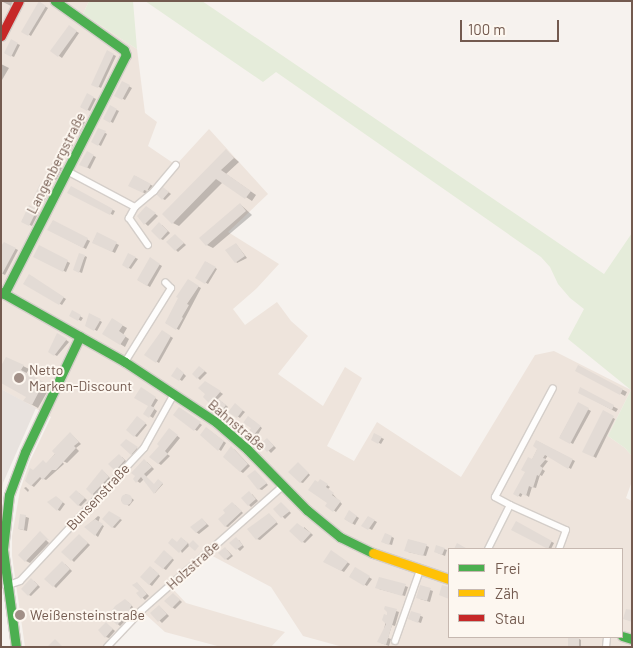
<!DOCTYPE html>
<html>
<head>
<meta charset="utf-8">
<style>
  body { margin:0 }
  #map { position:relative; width:633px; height:648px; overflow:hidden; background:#f6f2ee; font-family:Barlow,sans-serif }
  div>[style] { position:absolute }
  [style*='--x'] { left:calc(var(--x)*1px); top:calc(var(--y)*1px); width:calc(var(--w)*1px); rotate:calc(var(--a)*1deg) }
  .residential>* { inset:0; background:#eee4dc }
  .industrial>* { inset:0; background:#e8e2de }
  .green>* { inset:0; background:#e5ecda }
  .shadow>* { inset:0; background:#0003 }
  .building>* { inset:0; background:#e3dbd5 }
  .round { border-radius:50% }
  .roads { filter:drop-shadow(1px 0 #d4cec9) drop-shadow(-1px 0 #d4cec9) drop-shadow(0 1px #d4cec9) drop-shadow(0 -1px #d4cec9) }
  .street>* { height:6px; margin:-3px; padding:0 3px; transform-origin:3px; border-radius:3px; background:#fefdfc }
  .fast>* { height:9px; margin:-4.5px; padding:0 4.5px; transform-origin:4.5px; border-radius:4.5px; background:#4caf50 }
  .slow>* { height:9px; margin:-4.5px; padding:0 4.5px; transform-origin:4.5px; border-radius:4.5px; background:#ffc107 }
  .jam>* { height:9px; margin:-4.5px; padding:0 4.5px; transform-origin:4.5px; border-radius:4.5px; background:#c62828 }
  .dots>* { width:14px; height:14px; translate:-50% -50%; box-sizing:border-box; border:2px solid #fdf7f0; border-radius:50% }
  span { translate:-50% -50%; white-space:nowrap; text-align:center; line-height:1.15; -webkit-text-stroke:4px #fdf7f0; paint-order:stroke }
  .street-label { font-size:14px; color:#735a4f }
  .poi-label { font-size:14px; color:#735a4f }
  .left { translate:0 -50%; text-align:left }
  .frame { position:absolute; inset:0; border:2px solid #735a4f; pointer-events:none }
  .legend { position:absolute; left:448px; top:548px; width:175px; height:90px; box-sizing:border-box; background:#fdf7f0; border:1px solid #c6b8b0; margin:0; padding:6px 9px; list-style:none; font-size:15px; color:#735a4f }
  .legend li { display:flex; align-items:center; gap:10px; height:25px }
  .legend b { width:25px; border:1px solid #c6b8b0 }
  .scale { position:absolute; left:460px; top:20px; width:99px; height:22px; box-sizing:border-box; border:2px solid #735a4f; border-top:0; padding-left:6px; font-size:15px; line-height:18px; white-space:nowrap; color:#735a4f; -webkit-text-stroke:4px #fdf7f0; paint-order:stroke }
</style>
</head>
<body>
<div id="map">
  <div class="residential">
    <div style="clip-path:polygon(evenodd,1px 1px,89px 1px,83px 14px,137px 49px,145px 113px,157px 122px,148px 146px,176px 165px,209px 129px,268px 194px,228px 232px,279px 264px,257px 288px,233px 309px,245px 325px,277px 302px,291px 321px,308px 336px,278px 374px,323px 406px,345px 367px,362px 378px,327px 446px,354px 461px,377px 422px,461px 477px,535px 355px,554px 351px,631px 390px,608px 436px,625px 448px,632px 456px,632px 481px,626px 498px,632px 501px,632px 647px,343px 647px,303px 636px,271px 587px,203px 551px,145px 602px,102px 647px,25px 647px,12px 556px,12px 536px,20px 490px,30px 461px,51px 417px,1px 389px,1px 1px,449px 549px,622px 549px,622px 637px,449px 637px,449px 549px)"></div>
    <div style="clip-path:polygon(172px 588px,186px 603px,285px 632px,271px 647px,221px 647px,165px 632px,144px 613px)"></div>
  </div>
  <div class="industrial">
    <div style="clip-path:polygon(1px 389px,36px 408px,3px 483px,1px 496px)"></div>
  </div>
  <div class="green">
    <div style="clip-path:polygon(89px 1px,133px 1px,137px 49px,83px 14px)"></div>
    <div style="clip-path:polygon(145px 1px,202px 1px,604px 274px,632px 233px,632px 456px,625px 448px,608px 436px,631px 390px,568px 339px,584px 309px,570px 298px,558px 284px,550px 267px,541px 257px,276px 72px,263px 82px)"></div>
  </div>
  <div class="shadow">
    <div style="clip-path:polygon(1px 1px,13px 1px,11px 6px)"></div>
    <div style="clip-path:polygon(39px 3px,48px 8px,31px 36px,23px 31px)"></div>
    <div style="clip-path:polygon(69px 27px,79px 33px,62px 58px,52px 51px)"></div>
    <div style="clip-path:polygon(11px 41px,20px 45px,14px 57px,5px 53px)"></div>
    <div style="clip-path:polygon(108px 52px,116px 56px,101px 88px,93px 84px)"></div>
    <div style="clip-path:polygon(1px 64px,9px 68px,2px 80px,1px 80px)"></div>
    <div style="clip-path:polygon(123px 83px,132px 88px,125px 100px,116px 95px)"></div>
    <div style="clip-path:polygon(88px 95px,96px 99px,90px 111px,81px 107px)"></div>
    <div style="clip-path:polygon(110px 107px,119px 111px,113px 123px,104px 118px)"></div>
    <div style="clip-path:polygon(76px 117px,85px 122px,79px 134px,70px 129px)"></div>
    <div style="clip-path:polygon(99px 129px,107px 134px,101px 146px,93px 142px)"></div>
    <div style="clip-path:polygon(65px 141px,73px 145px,67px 157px,58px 153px)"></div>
    <div style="clip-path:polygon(226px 151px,239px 162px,226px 174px,256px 195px,252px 201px,223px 182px,179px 226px,173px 223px)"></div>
    <div style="clip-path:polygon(87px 153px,96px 157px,90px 169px,81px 164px)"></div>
    <div style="clip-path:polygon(53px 162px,62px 168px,56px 180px,46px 175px)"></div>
    <div style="clip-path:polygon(135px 176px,153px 186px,150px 191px,147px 190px,146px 194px,130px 185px)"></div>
    <div style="clip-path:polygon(41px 185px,50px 190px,44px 202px,35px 198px)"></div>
    <div style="clip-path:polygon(71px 188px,115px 211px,113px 215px,69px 193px)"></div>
    <div style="clip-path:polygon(166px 190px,171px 194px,165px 200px,163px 199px)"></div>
    <div style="clip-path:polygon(240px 204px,252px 215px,213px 248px,207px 245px,201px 238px)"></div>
    <div style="clip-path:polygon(30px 207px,39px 212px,32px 226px,22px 221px)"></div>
    <div style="clip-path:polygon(149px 209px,158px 216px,148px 226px,139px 218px)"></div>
    <div style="clip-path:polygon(53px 221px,90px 241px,86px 249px,49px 230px)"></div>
    <div style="clip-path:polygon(162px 225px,170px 233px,163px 240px,161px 239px)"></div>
    <div style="clip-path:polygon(97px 234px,119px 245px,115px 253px,93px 242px)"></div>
    <div style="clip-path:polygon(177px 237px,186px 245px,178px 252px,168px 242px)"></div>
    <div style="clip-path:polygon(4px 243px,18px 250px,5px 275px,1px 273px)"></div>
    <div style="clip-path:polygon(236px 244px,247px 258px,237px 263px,228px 250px)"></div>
    <div style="clip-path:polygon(40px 247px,70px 263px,66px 272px,35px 256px)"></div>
    <div style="clip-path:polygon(129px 255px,138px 259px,131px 269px,123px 265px)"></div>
    <div style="clip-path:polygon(85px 256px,87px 257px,82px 273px,77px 271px)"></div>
    <div style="clip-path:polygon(150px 259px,162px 266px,150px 287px,138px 280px)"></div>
    <div style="clip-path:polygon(206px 262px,217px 269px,208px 284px,197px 277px)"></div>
    <div style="clip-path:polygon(29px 276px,66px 299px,62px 305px,25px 284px)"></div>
    <div style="clip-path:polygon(188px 281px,201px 288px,179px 330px,166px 323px)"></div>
    <div style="clip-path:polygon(73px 312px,83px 318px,81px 321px,70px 315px)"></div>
    <div style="clip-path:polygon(90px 315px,102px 322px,97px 331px,86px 325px)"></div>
    <div style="clip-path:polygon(113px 320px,127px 328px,123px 335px,129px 339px,125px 347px,104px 334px)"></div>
    <div style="clip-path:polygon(162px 331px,173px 338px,159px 363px,146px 355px)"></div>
    <div style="clip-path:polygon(58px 334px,69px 342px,57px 356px,50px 352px)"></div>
    <div style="clip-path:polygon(23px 366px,29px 369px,26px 374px,50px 387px,38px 408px,25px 401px,27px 396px,1px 382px)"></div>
    <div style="clip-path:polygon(579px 367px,627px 392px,625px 396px,577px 370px)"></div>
    <div style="clip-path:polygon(202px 369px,207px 373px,200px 380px,194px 374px)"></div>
    <div style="clip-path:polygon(180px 370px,186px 376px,182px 381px,173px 375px)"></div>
    <div style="clip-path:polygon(205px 382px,223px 394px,213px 404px,207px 394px)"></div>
    <div style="clip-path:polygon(141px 389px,158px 400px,153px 408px,157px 411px,153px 418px,145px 413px,149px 406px)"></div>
    <div style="clip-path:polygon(581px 389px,618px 409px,616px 412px,579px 392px)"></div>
    <div style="clip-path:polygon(222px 402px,228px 407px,224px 412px,215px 406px)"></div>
    <div style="clip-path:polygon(578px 404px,591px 411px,573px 444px,560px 437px)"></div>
    <div style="clip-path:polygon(235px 405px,245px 412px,240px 418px,230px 411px)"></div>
    <div style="clip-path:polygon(182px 410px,202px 425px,197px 431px,175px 415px)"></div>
    <div style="clip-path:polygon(603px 412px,615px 419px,596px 458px,584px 451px)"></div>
    <div style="clip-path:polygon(140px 419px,147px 425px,137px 437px,135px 436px)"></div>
    <div style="clip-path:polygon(251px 419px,262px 428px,257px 436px,250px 431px,252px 428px)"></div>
    <div style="clip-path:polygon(209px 430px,226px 443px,221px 451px,202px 435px)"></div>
    <div style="clip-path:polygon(171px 431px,180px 438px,167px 454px,170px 456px,161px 465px,158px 463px,161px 446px)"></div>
    <div style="clip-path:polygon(72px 435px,81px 444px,76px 448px,79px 451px,67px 463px,61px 460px,64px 464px,46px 480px,42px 478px,34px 487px,31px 485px,34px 471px,46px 464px)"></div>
    <div style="clip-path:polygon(375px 435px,384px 439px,381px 444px,372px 439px)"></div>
    <div style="clip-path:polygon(267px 439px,276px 448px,271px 453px,262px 444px)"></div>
    <div style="clip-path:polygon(537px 441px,575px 461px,571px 469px,548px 455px,545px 460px,548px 461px,542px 469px,545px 471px,542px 476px,540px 475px,536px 488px,532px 487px,529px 497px,523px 493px,521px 497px,515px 494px,538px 448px)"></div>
    <div style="clip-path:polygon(129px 442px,139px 450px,134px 456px,131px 454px)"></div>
    <div style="clip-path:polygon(234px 449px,250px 466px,243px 473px,240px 471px)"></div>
    <div style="clip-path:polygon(122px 457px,127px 462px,118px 471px,116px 470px)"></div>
    <div style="clip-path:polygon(147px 462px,154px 469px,146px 477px,154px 485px,159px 481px,163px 484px,155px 493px,144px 479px,140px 483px,134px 479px)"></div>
    <div style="clip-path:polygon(300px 465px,310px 475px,303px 483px,300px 482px)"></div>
    <div style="clip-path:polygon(255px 471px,268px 485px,262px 490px,259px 489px)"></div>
    <div style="clip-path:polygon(104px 472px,111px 479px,95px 496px,87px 489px)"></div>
    <div style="clip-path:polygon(321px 481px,330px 487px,328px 489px,342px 504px,336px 512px,327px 505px,328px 503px,318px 484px)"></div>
    <div style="clip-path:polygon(26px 487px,29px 490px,28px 492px,24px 488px)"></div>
    <div style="clip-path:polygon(79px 493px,87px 500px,81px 506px,78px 505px)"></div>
    <div style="clip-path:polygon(126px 494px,134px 500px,129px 506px,121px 500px)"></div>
    <div style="clip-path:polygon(252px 494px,258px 501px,251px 507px,249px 505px)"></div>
    <div style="clip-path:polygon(56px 497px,65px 504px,60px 511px,58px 510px)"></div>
    <div style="clip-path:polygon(281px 503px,291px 513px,285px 519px,275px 509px)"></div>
    <div style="clip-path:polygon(235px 505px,243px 513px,228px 527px,225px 526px)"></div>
    <div style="clip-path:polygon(350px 512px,359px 518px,355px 525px,345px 519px)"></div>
    <div style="clip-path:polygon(109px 513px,122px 520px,115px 528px,112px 527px)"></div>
    <div style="clip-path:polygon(21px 515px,29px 518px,27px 531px,19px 529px)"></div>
    <div style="clip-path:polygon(98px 516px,100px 517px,98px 523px,104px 526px,98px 537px,86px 527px)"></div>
    <div style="clip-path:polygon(271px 516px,278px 524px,260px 540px,257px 539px)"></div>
    <div style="clip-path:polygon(368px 517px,377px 522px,372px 530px,363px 525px)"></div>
    <div style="clip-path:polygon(202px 519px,209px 526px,199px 534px,196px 532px)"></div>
    <div style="clip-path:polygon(516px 523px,554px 543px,551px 549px,513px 530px)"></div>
    <div style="clip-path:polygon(304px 527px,313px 535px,305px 543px,303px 542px)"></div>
    <div style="clip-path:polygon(386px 534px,394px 538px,392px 545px,385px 543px)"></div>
    <div style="clip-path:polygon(43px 537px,49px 543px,30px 563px,26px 561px)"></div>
    <div style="clip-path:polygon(81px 537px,90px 545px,74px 562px,72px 560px)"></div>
    <div style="clip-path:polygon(184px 540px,190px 545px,182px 553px,177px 543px)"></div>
    <div style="clip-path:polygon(239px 540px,244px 547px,240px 551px,231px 543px)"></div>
    <div style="clip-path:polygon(418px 542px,429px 547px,426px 556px,408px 552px)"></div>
    <div style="clip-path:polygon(444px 549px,447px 550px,445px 556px,438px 553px)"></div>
    <div style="clip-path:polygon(227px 550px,233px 556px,228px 560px,226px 559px)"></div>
    <div style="clip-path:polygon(332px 552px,350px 564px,344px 572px,325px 562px)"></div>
    <div style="clip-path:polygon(166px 553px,174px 560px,166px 570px,163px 568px)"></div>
    <div style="clip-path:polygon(65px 564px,72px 571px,56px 588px,54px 586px)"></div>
    <div style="clip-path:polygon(153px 569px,160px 576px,152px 586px,149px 584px)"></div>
    <div style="clip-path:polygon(355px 569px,372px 579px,367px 586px,350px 576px)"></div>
    <div style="clip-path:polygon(34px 581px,40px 587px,31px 596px,29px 595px)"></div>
    <div style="clip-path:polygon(137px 583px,149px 596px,145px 600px,138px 593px,141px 591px)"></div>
    <div style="clip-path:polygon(405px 586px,408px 587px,405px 596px,379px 589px)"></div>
    <div style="clip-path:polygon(430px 590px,433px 591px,430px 602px,420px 599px)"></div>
    <div style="clip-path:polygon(173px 594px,182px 602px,175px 609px,172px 607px)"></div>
    <div style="clip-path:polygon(128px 602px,133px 607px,131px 610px,134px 612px,120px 626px,109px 616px)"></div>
    <div style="clip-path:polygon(161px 608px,169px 616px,162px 623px,152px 613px)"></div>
    <div style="clip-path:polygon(396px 611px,399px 612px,395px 626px,392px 625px,388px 638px,391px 639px,389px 646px,381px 643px,387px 616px)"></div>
    <div style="clip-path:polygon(412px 612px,423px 617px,421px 623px,412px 620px)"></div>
    <div style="clip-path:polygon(108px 625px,115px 631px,109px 638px,106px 637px)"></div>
    <div style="clip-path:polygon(578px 638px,581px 640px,581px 647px,570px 647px)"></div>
  </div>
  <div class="building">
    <div style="clip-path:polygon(39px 1px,46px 6px,28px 36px,21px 32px)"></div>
    <div style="clip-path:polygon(69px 25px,77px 31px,58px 57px,50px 51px)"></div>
    <div style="clip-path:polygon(11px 39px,18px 43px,11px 57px,4px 53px)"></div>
    <div style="clip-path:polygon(107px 50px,114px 54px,98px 88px,91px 85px)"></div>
    <div style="clip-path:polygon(122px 81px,130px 85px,122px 100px,114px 96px)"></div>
    <div style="clip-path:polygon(87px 93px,94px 97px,87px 111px,80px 107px)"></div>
    <div style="clip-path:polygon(110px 105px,117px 109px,110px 123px,103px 119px)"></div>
    <div style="clip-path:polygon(76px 116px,83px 119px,76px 133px,69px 130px)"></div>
    <div style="clip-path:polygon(98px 128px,106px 131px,98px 146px,91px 142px)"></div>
    <div style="clip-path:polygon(64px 139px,71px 143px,64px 157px,57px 153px)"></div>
    <div style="clip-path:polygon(226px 149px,234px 158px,221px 170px,251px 191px,245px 199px,216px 179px,172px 224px,162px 214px)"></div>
    <div style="clip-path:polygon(87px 151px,94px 155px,87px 168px,79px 165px)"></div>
    <div style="clip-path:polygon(53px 161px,60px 165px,53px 179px,45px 175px)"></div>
    <div style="clip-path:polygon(134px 175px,151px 184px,147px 191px,144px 190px,143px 193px,128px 186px)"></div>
    <div style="clip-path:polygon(40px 184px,48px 188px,41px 202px,33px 198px)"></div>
    <div style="clip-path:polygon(71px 186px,113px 209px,110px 215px,67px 193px)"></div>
    <div style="clip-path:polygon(163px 187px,169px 192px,162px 200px,156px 194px)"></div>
    <div style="clip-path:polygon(240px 203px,246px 211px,206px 246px,199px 238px)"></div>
    <div style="clip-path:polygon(29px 205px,37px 210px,29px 226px,21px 222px)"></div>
    <div style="clip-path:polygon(146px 206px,156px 213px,144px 225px,137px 216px)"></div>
    <div style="clip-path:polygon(53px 220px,88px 238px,83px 248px,47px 230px)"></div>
    <div style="clip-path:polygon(159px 222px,168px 231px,160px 240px,151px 231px)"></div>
    <div style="clip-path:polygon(97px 232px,117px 242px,112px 252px,92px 243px)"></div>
    <div style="clip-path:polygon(175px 234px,184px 243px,175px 251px,166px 242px)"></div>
    <div style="clip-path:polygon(4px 242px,16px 248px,1px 276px,1px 246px)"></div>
    <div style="clip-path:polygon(236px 243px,245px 256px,235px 263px,225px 250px)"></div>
    <div style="clip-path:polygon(39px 245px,68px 260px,63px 272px,33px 257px)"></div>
    <div style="clip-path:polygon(79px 253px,85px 255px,79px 273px,73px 270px)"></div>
    <div style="clip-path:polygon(128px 253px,136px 257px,128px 269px,122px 265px)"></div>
    <div style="clip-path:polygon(150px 257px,160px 264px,147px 286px,137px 280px)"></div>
    <div style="clip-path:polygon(205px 261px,216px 267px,205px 284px,195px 278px)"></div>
    <div style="clip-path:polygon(29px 274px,64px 297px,59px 305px,23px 284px)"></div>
    <div style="clip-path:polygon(188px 279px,199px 286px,187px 304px,189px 305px,182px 317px,183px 318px,176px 330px,165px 323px,178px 298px,176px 297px)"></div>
    <div style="clip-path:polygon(72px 310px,81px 315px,78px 321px,69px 316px)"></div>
    <div style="clip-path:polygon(89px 313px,101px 319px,94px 331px,85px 326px)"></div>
    <div style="clip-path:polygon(112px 318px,123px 325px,119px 331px,126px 336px,120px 345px,102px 334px)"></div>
    <div style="clip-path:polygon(162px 330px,171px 336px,156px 363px,144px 355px)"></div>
    <div style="clip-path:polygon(57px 333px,67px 339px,54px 356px,48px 352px)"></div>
    <div style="clip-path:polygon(6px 357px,24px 365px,21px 370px,44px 382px,32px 405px,23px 401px,26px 397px,1px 383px,1px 366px)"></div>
    <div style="clip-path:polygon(578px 365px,623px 389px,620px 395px,575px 371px)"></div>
    <div style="clip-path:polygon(199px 366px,205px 371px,197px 379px,192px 374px)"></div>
    <div style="clip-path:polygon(177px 367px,184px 373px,179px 381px,171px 376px)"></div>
    <div style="clip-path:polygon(107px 381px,115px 388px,114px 392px,104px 387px)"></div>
    <div style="clip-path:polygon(205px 381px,221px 391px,210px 404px,203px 397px,205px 394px,198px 388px)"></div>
    <div style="clip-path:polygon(141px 387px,156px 397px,151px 406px,155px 408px,149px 418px,143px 414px,148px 406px,134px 398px)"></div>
    <div style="clip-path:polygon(580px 387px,614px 405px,612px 410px,578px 393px)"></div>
    <div style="clip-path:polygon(219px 399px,226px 405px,221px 412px,214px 406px)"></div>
    <div style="clip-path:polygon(578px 402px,589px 408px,570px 444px,559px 438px)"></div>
    <div style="clip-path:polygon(235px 403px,243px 410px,237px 418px,228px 412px)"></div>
    <div style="clip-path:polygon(179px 407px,201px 422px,194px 431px,173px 415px)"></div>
    <div style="clip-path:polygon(603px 410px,614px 416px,593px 457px,582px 452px)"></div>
    <div style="clip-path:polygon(137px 416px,146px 423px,134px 437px,126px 430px)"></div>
    <div style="clip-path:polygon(248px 416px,261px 426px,253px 436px,248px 432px,251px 428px,243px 423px)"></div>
    <div style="clip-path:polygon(206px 427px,224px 441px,218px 451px,200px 435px)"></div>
    <div style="clip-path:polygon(169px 428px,178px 435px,165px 451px,168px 454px,158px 464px,149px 457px,159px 446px,157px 444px)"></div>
    <div style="clip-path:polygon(70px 432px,79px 442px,74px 446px,76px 448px,56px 470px,52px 470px,43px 480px,40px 477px,31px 486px,25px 481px,30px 468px,33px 470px,43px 460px,46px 463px,55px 454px,52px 451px)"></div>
    <div style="clip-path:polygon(374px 433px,382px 437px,378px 444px,371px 440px)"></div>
    <div style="clip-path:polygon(267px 438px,274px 446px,267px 452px,260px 444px)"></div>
    <div style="clip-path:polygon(126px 439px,138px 447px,131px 455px,120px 445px)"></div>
    <div style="clip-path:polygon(536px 440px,573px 459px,568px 469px,545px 455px,543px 458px,546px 459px,540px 466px,543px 468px,539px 476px,537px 475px,533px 488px,529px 486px,526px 496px,520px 493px,518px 497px,513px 494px,525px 472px,521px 470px,528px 457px,532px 459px,537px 449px,533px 446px)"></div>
    <div style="clip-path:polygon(231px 446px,248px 464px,240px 472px,223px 457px)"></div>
    <div style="clip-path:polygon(119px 454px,125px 460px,115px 471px,108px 464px)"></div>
    <div style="clip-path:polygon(144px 459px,152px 467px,144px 474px,154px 484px,158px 479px,163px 483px,154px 494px,141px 477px,136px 483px,133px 479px,135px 476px,131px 473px)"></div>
    <div style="clip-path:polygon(298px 462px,309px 473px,300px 483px,288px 472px)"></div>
    <div style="clip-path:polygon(102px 469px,109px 477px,92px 495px,86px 489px)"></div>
    <div style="clip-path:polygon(255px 470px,267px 483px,258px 490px,247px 476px)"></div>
    <div style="clip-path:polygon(320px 479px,328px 484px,326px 487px,334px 493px,332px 495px,341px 501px,333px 512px,325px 506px,327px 503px,308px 490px,315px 480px,318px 482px)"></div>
    <div style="clip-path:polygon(76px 490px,85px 498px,78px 506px,69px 497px)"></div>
    <div style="clip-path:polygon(249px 491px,256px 499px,248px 506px,241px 498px)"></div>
    <div class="round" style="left:120.5px;top:493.5px;width:11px;height:11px"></div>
    <div style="clip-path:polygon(56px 496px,63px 502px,57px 511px,47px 502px)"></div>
    <div style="clip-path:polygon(232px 502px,242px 511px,225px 527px,218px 519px,225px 513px,223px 510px)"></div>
    <div style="clip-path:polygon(281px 502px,290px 511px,281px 518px,273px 509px)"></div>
    <div style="clip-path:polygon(349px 510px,357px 516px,352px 524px,344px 519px)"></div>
    <div style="clip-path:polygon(109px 511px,121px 518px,112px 528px,102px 519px)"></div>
    <div style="clip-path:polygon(269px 513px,277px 522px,256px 540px,247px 529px)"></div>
    <div style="clip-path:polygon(20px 514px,26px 515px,24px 530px,18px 529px)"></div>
    <div style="clip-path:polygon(368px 516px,375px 520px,368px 530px,361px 526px)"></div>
    <div style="clip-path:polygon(202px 518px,207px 524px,196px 533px,190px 527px)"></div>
    <div style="clip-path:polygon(95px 519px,103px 524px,95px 536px,84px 527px)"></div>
    <div style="clip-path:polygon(516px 521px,552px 541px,548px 549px,511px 530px)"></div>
    <div style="clip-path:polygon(297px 523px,311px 533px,302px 543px,289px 531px)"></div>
    <div style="clip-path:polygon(40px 531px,49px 540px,46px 540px,25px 562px,18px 555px)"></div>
    <div style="clip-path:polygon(385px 533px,392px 536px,389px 545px,381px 542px)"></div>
    <div style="clip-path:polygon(79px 534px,88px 543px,71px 561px,61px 552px)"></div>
    <div style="clip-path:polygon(181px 537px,188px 543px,179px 553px,168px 543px,172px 538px,177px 542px)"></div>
    <div style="clip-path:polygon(236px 537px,243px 545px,236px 550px,229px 543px)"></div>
    <div style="clip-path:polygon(408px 539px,427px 544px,423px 556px,404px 551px)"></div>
    <div style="clip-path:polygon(193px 540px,199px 546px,195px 551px,188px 545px)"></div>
    <div style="clip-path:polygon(457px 543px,464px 547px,468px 549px,454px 549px)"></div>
    <div style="clip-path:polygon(436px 545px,445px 548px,442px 555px,434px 552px)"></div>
    <div style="clip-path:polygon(225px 547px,231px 555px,225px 560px,218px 553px)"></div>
    <div style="clip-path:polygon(164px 550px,173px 558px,163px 569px,154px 562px)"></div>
    <div style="clip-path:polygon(331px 550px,348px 562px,341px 571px,323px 562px)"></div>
    <div style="clip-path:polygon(62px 561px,70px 569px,53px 587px,44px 579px)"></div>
    <div style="clip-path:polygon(150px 566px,159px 574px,149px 585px,140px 577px)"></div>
    <div style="clip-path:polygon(355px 567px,370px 576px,364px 586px,349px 577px)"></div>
    <div style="clip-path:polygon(379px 577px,406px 584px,402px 596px,375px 588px)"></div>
    <div style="clip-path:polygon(31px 578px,38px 585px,28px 596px,21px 589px)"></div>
    <div style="clip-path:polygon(137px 582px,147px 594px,141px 599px,136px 593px,139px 591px,132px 585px)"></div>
    <div style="clip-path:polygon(420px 585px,431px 588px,427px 601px,416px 598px)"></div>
    <div style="clip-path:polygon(442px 585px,449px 587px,449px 599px,439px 595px)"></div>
    <div style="clip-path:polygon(173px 593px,180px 600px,172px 608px,164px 601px)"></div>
    <div style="clip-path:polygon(125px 599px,132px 605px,130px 608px,132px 610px,117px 625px,108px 616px,115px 606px)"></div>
    <div style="clip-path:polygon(159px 605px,167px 614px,158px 622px,150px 613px)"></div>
    <div style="clip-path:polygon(385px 606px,397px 609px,386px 645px,377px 642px,386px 624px,382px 620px,384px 614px,387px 615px,387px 612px,384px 609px)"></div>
    <div style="clip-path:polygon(626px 609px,632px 610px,632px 622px,623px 619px)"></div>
    <div style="clip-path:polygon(411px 611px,421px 614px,418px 623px,408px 619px)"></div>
    <div style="clip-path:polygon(106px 622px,113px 629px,105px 638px,98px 630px)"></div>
    <div style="clip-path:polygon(568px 637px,579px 637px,579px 647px,568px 647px)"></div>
    <div style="clip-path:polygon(55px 639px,63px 647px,47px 647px)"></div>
  </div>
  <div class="roads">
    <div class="street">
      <div style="--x:67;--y:171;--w:77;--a:27.9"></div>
      <div style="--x:135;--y:207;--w:13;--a:119"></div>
      <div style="--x:129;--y:218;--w:33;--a:55"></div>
      <div style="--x:135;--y:207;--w:25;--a:-40"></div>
      <div style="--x:154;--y:191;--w:34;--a:-50"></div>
      <div style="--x:125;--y:362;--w:87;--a:-58.1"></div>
      <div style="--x:171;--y:288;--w:8;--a:-135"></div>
      <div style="--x:510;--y:505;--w:61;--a:24.1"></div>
      <div style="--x:566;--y:530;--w:20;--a:110"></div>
      <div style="--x:488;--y:549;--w:49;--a:-63.4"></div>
      <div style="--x:510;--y:505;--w:17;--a:-152"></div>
      <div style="--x:495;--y:497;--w:123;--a:-62"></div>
      <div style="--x:6;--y:586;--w:15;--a:-20"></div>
      <div style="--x:20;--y:581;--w:182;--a:-47"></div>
      <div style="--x:144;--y:448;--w:62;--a:-60.9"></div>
      <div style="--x:395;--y:641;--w:75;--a:-70.6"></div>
      <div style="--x:107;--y:647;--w:50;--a:-46.6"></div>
      <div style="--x:141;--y:611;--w:189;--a:-41.4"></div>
      <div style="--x:606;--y:647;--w:10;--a:-84"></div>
    </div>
    <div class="fast">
      <div style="--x:1;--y:292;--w:142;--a:29.4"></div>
      <div style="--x:125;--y:362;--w:109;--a:33.4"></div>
      <div style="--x:216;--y:422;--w:41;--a:41.1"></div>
      <div style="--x:247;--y:449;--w:86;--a:45.5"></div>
      <div style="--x:307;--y:510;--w:43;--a:39.3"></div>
      <div style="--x:340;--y:537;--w:37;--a:26"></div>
      <div style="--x:4;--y:294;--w:268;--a:-63"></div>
      <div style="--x:126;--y:55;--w:5;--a:-112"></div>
      <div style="--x:124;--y:50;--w:85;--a:-144.6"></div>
      <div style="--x:622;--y:636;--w:10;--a:17"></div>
      <div style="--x:16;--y:647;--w:99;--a:-97.6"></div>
      <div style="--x:3;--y:549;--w:54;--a:-83.7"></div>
      <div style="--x:9;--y:495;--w:46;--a:-69.6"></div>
      <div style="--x:25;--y:452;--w:128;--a:-64.6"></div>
    </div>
    <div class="slow">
      <div style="--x:373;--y:553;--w:80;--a:18.9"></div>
    </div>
    <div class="jam">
      <div style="--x:1;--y:36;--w:39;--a:-63"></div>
    </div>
  </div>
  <div class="dots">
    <div style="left:19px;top:378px;background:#a18f87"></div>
    <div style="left:20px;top:615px;background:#a18f87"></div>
  </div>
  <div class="street-label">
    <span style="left:56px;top:163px;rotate:-63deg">Langenbergstraße</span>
    <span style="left:237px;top:425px;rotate:40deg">Bahnstraße</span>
    <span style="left:98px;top:497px;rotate:-47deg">Bunsenstraße</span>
    <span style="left:193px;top:565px;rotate:-42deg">Holzstraße</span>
  </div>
  <div class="poi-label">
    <span class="left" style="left:29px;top:378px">Netto<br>Marken-Discount</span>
    <span class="left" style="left:30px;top:615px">Weißensteinstraße</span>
  </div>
  <div class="frame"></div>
  <ul class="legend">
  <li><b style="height:6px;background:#4caf50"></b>Frei</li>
  <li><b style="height:6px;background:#ffc107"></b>Zäh</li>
  <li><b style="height:6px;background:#c62828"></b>Stau</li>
  </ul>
  <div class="scale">100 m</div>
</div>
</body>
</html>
